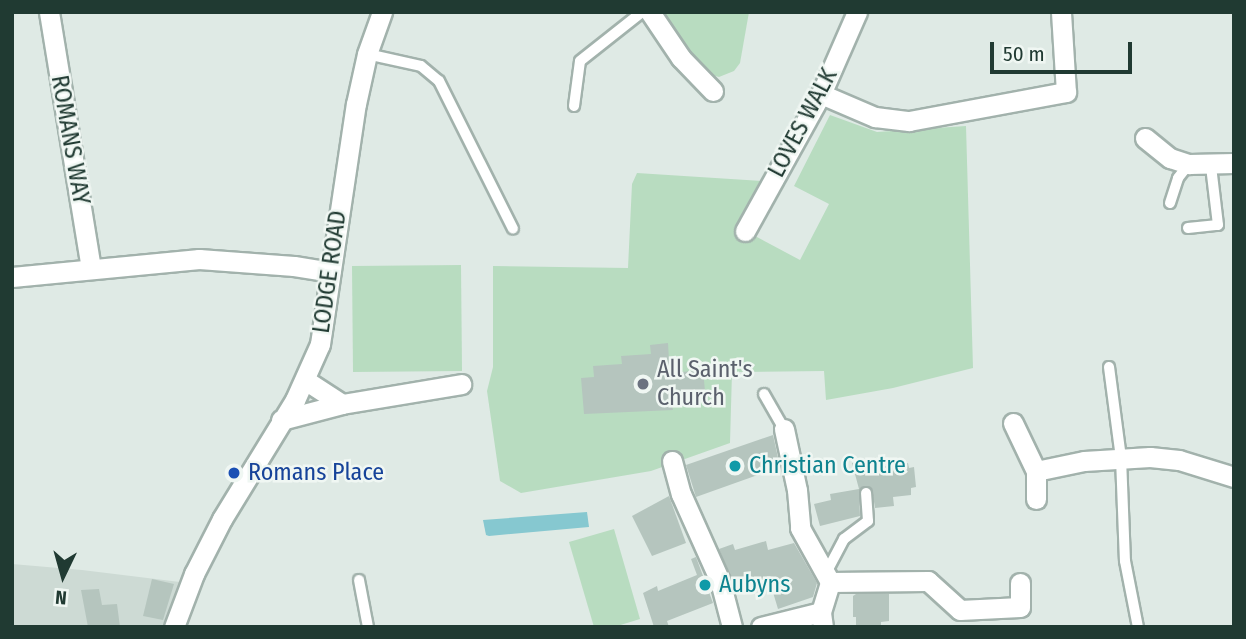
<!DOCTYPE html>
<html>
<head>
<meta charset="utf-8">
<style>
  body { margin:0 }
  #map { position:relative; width:1246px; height:639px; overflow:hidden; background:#dfeae5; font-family:"Fira Sans Condensed",sans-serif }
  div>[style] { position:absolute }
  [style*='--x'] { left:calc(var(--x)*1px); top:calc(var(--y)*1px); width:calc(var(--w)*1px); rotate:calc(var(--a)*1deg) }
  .built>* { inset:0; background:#cddad4 }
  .green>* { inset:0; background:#b8dcc0 }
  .water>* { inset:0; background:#86c8d0 }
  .building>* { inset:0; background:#b5c5be }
  .roads { filter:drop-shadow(2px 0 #a2b2ac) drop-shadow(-2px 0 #a2b2ac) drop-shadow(0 2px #a2b2ac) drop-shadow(0 -2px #a2b2ac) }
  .service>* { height:10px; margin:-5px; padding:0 5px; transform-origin:5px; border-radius:5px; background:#fff }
  .minor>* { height:19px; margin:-9.5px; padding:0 9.5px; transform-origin:9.5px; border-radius:9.5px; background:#fff }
  .dots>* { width:19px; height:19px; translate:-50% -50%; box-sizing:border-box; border:4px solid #f0f7f3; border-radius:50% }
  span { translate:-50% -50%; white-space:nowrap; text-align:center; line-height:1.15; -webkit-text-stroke:5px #f0f7f3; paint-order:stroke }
  .street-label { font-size:24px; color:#203a32 }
  .worship-label { font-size:24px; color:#5b616d }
  .left { translate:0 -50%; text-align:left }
  .culture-label { font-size:24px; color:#0d838f }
  .transit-label { font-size:24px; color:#164399 }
  .frame { position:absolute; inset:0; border:14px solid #203a32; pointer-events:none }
  .north { position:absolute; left:28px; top:541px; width:70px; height:70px; -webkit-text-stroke:5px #f0f7f3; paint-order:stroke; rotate:185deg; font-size:19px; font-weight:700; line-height:28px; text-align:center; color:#203a32 }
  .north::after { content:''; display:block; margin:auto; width:24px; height:32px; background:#203a32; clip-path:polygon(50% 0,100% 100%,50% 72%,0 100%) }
  .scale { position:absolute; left:990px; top:42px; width:142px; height:32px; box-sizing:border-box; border:4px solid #203a32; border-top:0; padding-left:9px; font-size:21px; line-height:24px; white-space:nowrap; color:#203a32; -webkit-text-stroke:5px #f0f7f3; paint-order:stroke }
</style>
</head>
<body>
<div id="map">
  <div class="built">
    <div style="clip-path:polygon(12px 564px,82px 570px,180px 582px,163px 627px,12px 627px)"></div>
  </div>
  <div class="green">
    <div style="clip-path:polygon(659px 12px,749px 12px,740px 63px,734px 71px,719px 77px,705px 73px,688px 55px)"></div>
    <div style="clip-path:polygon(830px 115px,877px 132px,966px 126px,973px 368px,893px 388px,826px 400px,824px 371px,732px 372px,730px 443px,651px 471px,521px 493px,500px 481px,487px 391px,493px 367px,493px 266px,628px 268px,632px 184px,637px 173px,762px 181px,740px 228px,800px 260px,829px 204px,794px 186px)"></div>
    <div style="clip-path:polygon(461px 265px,462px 371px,353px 372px,352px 266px)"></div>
    <div style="clip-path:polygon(614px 529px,640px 619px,614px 627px,594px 627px,569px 542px)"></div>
  </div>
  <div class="water">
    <div style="clip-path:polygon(587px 512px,589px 527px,489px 536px,486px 535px,483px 520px)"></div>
  </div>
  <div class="building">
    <div style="clip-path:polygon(668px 343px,669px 361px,680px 360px,682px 372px,703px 370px,705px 391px,689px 392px,690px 405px,672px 406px,673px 410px,584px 414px,581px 378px,594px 377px,593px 366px,622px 364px,621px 356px,651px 354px,650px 345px)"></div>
    <div style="clip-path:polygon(773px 435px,780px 467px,696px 497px,686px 465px)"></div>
    <div style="clip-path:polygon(870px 460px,871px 468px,908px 463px,909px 468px,914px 467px,916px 487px,911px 488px,911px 495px,893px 497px,894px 506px,875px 508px,872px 489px,865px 486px,859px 493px,860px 516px,820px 526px,814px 504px,831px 500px,830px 494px,859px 489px,852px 463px)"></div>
    <div style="clip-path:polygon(669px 496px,686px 543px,652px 556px,632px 516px)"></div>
    <div style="clip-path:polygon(766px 541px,768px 550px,794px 543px,817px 583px,813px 597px,778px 609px,769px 579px,735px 589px,719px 549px,733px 544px,735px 550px)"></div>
    <div style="clip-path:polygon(696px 557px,713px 603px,667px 621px,669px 627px,654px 627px,643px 593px,657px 586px,658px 591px,697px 575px,691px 559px)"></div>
    <div style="clip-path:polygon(152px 579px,174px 584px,163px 620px,143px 616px)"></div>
    <div style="clip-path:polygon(99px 589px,102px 605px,117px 604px,120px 627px,88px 627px,81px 590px)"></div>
    <div style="clip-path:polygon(856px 594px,889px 594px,889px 621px,881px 622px,881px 627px,856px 627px,856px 617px,853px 617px,853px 596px)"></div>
  </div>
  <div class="roads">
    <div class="service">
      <div style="--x:367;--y:54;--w:55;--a:12.5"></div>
      <div style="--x:421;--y:66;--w:23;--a:40"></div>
      <div style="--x:439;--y:81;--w:165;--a:63.4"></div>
      <div style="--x:574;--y:106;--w:45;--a:-82.4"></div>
      <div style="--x:580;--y:61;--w:79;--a:-38.3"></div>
      <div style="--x:1170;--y:203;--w:26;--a:-72"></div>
      <div style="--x:1178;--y:178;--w:18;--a:-52"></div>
      <div style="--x:1188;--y:228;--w:30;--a:-6"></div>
      <div style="--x:1218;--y:225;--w:59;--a:-96.8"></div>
      <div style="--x:1109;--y:367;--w:92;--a:82.5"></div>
      <div style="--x:1121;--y:458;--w:103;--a:87.8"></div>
      <div style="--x:1125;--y:561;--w:67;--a:78.9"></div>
      <div style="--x:764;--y:394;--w:40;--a:60.3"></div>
      <div style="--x:825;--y:575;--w:41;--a:-62.2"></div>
      <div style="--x:844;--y:539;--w:30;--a:-37"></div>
      <div style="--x:868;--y:521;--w:28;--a:-94"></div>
      <div style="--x:359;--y:580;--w:48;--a:79.2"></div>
    </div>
    <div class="minor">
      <div style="--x:49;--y:12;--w:260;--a:80.7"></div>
      <div style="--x:650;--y:12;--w:55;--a:56"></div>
      <div style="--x:681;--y:58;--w:46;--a:45.9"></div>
      <div style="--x:821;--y:94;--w:59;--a:23.1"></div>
      <div style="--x:875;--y:117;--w:34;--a:7"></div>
      <div style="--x:909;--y:121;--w:160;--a:-10.5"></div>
      <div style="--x:1066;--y:92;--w:80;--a:-93.6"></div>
      <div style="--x:1145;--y:138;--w:32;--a:39"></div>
      <div style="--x:1170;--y:158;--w:20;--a:18"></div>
      <div style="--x:1189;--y:164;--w:45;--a:-1.3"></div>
      <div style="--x:745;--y:231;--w:157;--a:-61"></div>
      <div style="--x:821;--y:94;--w:90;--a:-66.3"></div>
      <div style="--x:12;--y:277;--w:188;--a:-5.5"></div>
      <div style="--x:199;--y:259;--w:95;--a:4.2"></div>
      <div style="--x:294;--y:266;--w:37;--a:9"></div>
      <div style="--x:305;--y:380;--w:44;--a:33"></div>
      <div style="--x:342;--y:404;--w:121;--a:-9.5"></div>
      <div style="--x:281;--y:420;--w:63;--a:-14.7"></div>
      <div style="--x:1013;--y:423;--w:53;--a:64.4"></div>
      <div style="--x:1036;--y:471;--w:49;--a:-11.8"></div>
      <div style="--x:1084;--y:461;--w:66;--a:-3.5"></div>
      <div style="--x:1150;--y:457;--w:29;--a:6"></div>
      <div style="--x:1179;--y:460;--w:58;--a:17.2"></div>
      <div style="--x:784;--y:429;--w:62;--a:78"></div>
      <div style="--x:797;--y:490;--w:38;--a:85"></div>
      <div style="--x:800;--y:528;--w:62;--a:60.9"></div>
      <div style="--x:672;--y:461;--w:34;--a:75"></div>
      <div style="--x:681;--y:494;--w:95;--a:65.9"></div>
      <div style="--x:720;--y:581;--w:48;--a:75.4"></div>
      <div style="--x:1036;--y:499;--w:28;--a:-90"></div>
      <div style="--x:174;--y:627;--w:57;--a:-69.3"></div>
      <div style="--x:194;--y:574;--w:62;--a:-63"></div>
      <div style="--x:222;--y:519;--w:140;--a:-58.5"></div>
      <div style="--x:295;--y:400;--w:61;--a:-65.9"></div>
      <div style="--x:320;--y:344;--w:243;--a:-81.5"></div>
      <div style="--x:356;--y:104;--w:51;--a:-77.6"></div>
      <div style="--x:367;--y:54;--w:45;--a:-70.3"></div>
      <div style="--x:761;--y:627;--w:62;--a:-14"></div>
      <div style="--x:823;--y:627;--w:15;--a:-98"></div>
      <div style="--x:821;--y:612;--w:31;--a:-73"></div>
      <div style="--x:830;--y:582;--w:98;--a:-0.6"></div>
      <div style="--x:928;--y:581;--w:43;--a:42.2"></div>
      <div style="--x:960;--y:610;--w:60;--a:-2.9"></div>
      <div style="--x:1020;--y:607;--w:24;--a:-90"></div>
    </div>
  </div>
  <div class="dots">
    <div style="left:643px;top:384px;background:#6b7280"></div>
    <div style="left:735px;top:466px;background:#0f9aa8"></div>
    <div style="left:234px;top:473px;background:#1a4fb4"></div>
    <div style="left:705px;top:585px;background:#0f9aa8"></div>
  </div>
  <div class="street-label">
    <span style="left:803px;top:123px;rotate:-62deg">LOVES WALK</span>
    <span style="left:70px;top:140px;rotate:80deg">ROMANS WAY</span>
    <span style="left:330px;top:272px;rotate:-82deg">LODGE ROAD</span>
  </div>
  <div class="worship-label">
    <span class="left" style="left:657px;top:384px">All Saint's<br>Church</span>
  </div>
  <div class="culture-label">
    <span class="left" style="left:749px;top:466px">Christian Centre</span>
    <span class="left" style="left:719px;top:585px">Aubyns</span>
  </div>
  <div class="transit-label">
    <span class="left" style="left:248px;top:473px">Romans Place</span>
  </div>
  <div class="frame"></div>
  <div class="north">N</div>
  <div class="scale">50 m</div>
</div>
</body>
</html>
